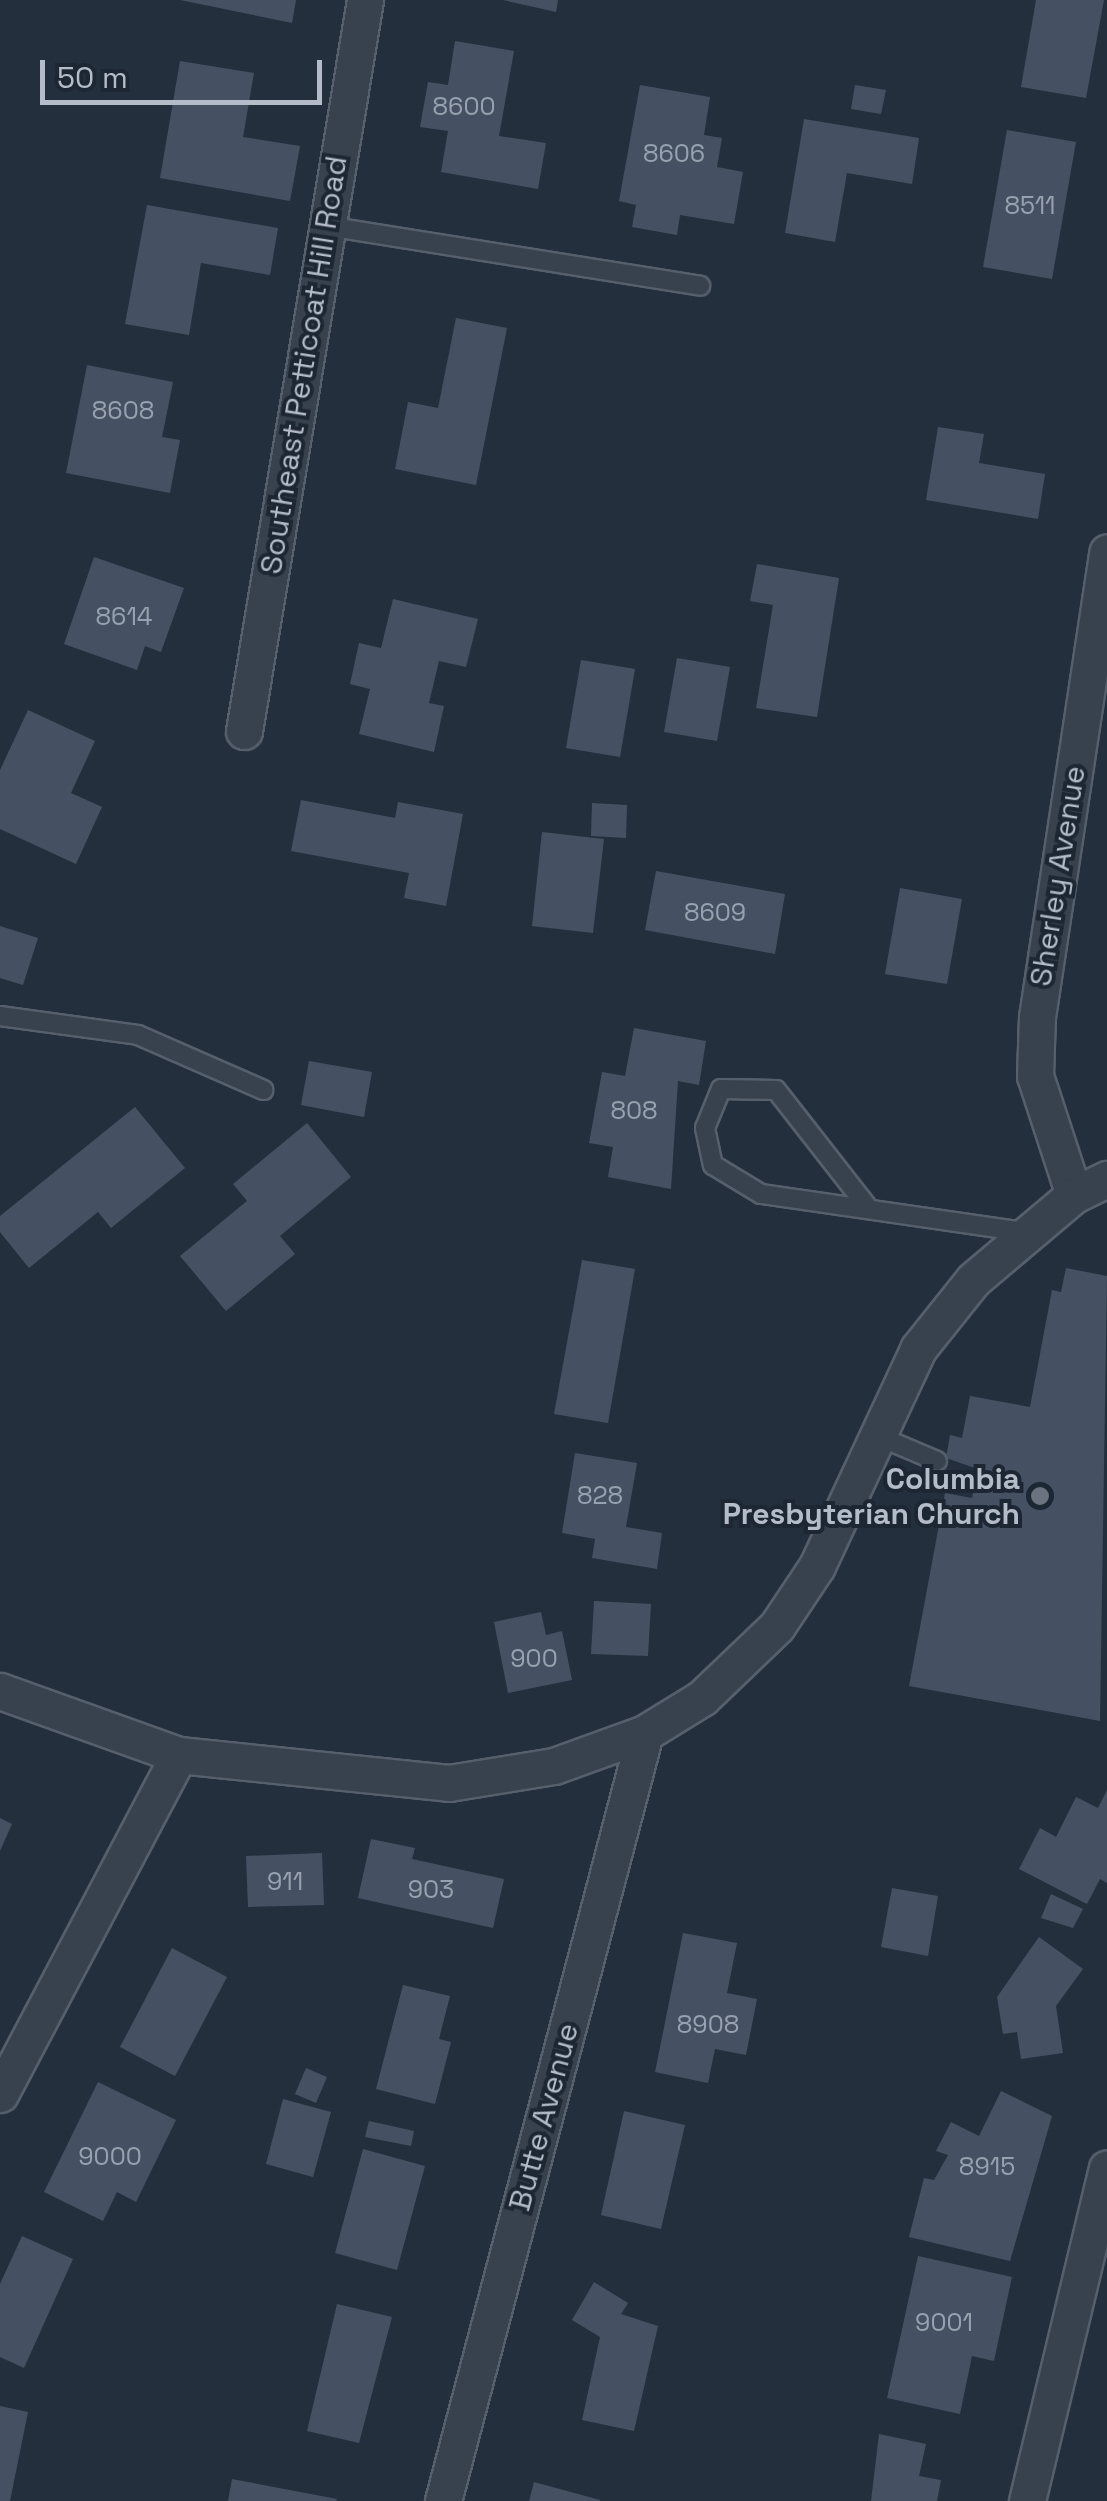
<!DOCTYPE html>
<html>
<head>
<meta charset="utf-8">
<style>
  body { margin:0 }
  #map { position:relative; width:1107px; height:2501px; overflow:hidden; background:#242f3e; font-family:"Space Grotesk",sans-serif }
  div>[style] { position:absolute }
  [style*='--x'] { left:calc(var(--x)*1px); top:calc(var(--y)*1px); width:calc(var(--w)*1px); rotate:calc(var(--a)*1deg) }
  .building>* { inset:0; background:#455162 }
  .roads { filter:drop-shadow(2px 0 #565f6c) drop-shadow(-2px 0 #565f6c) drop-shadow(0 2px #565f6c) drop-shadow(0 -2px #565f6c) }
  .service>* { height:18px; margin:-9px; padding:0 9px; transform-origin:9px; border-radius:9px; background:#38414e }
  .minor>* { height:35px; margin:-17.5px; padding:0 17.5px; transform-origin:17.5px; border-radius:17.5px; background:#38414e }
  .dots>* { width:28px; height:28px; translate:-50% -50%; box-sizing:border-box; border:5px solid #1d2633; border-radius:50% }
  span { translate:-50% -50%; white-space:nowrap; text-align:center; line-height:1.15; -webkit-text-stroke:8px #1d2633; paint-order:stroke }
  .number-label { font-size:25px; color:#98a1af }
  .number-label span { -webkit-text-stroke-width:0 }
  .street-label { font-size:30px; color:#b4bcc9 }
  .poi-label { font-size:30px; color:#b4bcc9; font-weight:700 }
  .right { translate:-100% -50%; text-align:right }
  .scale { position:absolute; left:40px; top:60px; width:282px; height:45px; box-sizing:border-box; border:5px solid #b4bcc9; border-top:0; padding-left:12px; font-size:30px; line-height:35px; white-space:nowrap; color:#b4bcc9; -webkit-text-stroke:8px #1d2633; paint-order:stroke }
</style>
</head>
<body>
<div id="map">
  <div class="building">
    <div style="clip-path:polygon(180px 0,296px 0,292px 23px)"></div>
    <div style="clip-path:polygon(503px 0,558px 0,556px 12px)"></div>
    <div style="clip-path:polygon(1036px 0,1104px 0,1086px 98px,1021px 87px)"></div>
    <div style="clip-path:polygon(455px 41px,514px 51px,499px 136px,546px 143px,538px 189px,441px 172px,448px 131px,420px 127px,428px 82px,448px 85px)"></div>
    <div style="clip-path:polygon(180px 61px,254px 73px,243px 137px,300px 146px,290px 201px,160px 178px)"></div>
    <div style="clip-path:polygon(640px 85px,710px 97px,704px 135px,722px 138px,717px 167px,743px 172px,734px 224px,680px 215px,677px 235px,632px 227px,636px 205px,619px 201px)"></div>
    <div style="clip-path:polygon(855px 85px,886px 90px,881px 114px,851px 109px)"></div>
    <div style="clip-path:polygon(804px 119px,919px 138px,912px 184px,847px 173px,835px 242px,785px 233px)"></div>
    <div style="clip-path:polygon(1007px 130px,1076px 142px,1052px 279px,983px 267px)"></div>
    <div style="clip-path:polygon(147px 205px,278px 228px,270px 275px,201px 263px,189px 335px,125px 324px)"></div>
    <div style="clip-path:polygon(456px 318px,507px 328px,476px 485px,395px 469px,408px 402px,438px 408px)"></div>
    <div style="clip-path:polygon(87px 365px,173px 382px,162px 437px,180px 440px,170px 493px,66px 473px)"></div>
    <div style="clip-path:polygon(938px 427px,984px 434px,979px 463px,1045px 474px,1038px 519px,926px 500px)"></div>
    <div style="clip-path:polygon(94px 557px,184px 588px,161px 652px,145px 646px,137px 670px,64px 644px)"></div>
    <div style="clip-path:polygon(757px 564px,839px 578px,817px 717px,756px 708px,773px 605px,750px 601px)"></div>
    <div style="clip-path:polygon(393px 599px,478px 619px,466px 667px,439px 661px,429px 703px,444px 706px,434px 752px,359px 734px,370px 689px,350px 684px,359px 643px,381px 648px)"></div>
    <div style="clip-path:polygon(677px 658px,730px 667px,717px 741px,664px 732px)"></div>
    <div style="clip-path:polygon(581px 660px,635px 669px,620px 757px,566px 748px)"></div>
    <div style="clip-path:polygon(28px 710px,95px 741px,71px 793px,102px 807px,76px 864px,0 829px,0 770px)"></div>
    <div style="clip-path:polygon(301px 800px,395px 818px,398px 802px,463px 814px,446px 906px,404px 898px,409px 873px,291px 851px)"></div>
    <div style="clip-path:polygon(592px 803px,627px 805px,626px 838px,591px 836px)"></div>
    <div style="clip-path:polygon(542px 832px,604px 839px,593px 933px,532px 926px)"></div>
    <div style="clip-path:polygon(656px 871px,785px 894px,775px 954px,645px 930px)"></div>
    <div style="clip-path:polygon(900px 888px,962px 899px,947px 984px,885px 974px)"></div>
    <div style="clip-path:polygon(0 926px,38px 938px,23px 985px,0 978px)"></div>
    <div style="clip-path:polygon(634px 1028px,706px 1041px,699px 1085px,678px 1081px,671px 1189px,608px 1177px,613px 1147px,589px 1143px,602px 1072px,625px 1076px)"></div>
    <div style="clip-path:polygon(309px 1061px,372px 1072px,364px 1117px,301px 1105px)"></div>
    <div style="clip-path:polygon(135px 1107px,185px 1168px,111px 1228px,98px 1212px,29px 1268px,0 1232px,0 1216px)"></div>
    <div style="clip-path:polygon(307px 1123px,351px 1177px,280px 1236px,295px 1254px,226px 1311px,180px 1256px,247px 1201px,233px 1184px)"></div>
    <div style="clip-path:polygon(582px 1260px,635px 1269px,608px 1423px,554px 1414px)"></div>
    <div style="clip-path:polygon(1066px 1268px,1107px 1276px,1100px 1721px,909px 1686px,945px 1493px,972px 1498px,978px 1469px,946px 1458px,950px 1435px,962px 1438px,970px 1396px,1030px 1407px,1052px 1290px,1061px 1292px)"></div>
    <div style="clip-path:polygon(575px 1453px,637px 1463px,626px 1527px,662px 1533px,657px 1569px,592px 1558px,595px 1539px,562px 1533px)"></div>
    <div style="clip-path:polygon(594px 1601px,651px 1604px,648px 1656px,591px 1654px)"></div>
    <div style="clip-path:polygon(541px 1612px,546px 1635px,562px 1631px,572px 1680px,508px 1693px,494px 1622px)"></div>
    <div style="clip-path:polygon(1107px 1790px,1107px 1883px,1100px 1879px,1087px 1904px,1019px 1869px,1040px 1828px,1056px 1837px,1076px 1797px,1098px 1808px)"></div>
    <div style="clip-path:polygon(0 1818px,12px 1824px,0 1851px)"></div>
    <div style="clip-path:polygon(371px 1839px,415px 1848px,412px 1859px,504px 1879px,493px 1928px,358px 1898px)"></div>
    <div style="clip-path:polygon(322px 1853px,324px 1905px,248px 1907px,246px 1856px)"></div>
    <div style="clip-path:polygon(892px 1888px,938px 1896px,928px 1956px,881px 1947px)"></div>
    <div style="clip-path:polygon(1051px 1894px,1083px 1909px,1073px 1928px,1041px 1918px)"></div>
    <div style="clip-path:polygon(683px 1933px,737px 1943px,727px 1993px,757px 1999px,746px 2055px,715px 2049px,708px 2083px,655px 2072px)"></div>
    <div style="clip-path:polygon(1039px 1937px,1083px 1969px,1056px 2006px,1063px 2053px,1021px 2059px,1017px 2032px,1003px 2034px,997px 1997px)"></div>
    <div style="clip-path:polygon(172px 1948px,227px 1977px,175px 2076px,120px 2047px)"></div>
    <div style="clip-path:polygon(403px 1985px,450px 1996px,439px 2039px,451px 2042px,435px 2104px,376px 2089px)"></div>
    <div style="clip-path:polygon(306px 2068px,327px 2077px,316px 2103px,295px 2094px)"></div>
    <div style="clip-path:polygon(98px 2082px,176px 2120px,136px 2202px,117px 2192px,103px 2221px,44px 2192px)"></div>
    <div style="clip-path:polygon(1001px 2091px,1052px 2116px,1010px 2261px,909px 2237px,924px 2178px,934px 2180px,948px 2155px,936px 2151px,951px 2122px,979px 2136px)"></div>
    <div style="clip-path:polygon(283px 2099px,331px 2112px,313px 2177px,266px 2164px)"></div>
    <div style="clip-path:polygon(624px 2111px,685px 2125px,661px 2229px,601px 2215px)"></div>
    <div style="clip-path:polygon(369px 2121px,414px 2131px,411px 2146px,365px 2137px)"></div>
    <div style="clip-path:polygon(363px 2149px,425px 2166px,397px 2270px,335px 2253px)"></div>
    <div style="clip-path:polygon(22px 2236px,73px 2259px,24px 2368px,0 2357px,0 2284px)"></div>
    <div style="clip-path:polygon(918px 2256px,1012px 2277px,994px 2361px,972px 2356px,960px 2414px,887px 2398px)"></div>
    <div style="clip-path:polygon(594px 2282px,628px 2303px,621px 2314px,658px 2326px,634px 2431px,582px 2420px,600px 2337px,572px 2320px)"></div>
    <div style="clip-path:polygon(337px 2304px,392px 2317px,359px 2443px,307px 2431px)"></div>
    <div style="clip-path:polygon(0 2406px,28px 2412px,10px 2501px,0 2501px)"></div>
    <div style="clip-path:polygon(879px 2434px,926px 2444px,919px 2476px,941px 2480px,937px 2501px,871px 2501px)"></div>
    <div style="clip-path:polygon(232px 2479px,337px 2499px,336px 2501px,228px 2501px)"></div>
    <div style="clip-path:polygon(534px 2482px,600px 2500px,600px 2501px,529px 2501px)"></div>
  </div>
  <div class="roads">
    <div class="service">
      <div style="--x:327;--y:226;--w:378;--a:9.1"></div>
      <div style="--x:0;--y:1016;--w:139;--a:7.8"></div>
      <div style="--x:138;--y:1035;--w:137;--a:23.7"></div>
      <div style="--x:866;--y:1205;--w:146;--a:-128"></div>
      <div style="--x:776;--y:1090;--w:55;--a:-179"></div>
      <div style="--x:721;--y:1089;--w:42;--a:112.3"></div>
      <div style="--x:705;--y:1128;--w:38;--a:78"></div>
      <div style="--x:713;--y:1165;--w:56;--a:31.1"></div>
      <div style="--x:761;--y:1194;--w:267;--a:8.2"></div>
      <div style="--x:878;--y:1436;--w:64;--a:23"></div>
    </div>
    <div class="minor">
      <div style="--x:244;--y:731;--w:741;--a:-80.6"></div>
      <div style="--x:1074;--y:1195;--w:125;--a:-108.1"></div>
      <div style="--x:1035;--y:1076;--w:59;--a:-88.1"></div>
      <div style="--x:1037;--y:1017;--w:470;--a:-81.4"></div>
      <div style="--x:0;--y:1691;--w:190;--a:19.7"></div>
      <div style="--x:179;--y:1755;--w:271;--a:5.9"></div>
      <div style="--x:449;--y:1783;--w:106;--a:-9.2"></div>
      <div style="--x:554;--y:1766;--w:97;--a:-19.9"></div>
      <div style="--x:645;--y:1733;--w:67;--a:-31.6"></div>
      <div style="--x:702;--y:1698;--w:104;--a:-43.8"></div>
      <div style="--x:777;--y:1626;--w:72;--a:-56.3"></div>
      <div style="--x:817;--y:1566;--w:239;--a:-65"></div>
      <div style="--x:918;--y:1349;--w:88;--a:-51.4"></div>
      <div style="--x:973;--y:1280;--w:132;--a:-40.1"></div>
      <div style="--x:1074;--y:1195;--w:37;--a:-26"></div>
      <div style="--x:0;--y:2094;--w:383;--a:-62.2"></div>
      <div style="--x:443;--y:2501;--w:794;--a:-75.26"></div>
      <div style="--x:1027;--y:2501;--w:342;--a:-76.5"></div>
    </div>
  </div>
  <div class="dots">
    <div style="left:1040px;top:1496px;background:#6b7280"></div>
  </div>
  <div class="number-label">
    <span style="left:464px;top:106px">8600</span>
    <span style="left:674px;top:153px">8606</span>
    <span style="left:1030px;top:205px">8511</span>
    <span style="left:123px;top:410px">8608</span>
    <span style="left:124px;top:616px">8614</span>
    <span style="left:715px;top:912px">8609</span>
    <span style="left:634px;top:1110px">808</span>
    <span style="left:600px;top:1495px">828</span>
    <span style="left:534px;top:1658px">900</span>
    <span style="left:285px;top:1881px">911</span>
    <span style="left:431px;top:1889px">903</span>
    <span style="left:708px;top:2024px">8908</span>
    <span style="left:110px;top:2156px">9000</span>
    <span style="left:987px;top:2166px">8915</span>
    <span style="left:944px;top:2322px">9001</span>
  </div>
  <div class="street-label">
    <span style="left:304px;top:365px;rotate:-81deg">Southeast Petticoat Hill Road</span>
    <span style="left:1058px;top:876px;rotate:-81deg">Sherley Avenue</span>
    <span style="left:544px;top:2117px;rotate:-75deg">Butte Avenue</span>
  </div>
  <div class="poi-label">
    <span class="right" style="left:1020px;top:1496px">Columbia<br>Presbyterian Church</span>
  </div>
  <div class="scale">50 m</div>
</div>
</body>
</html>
